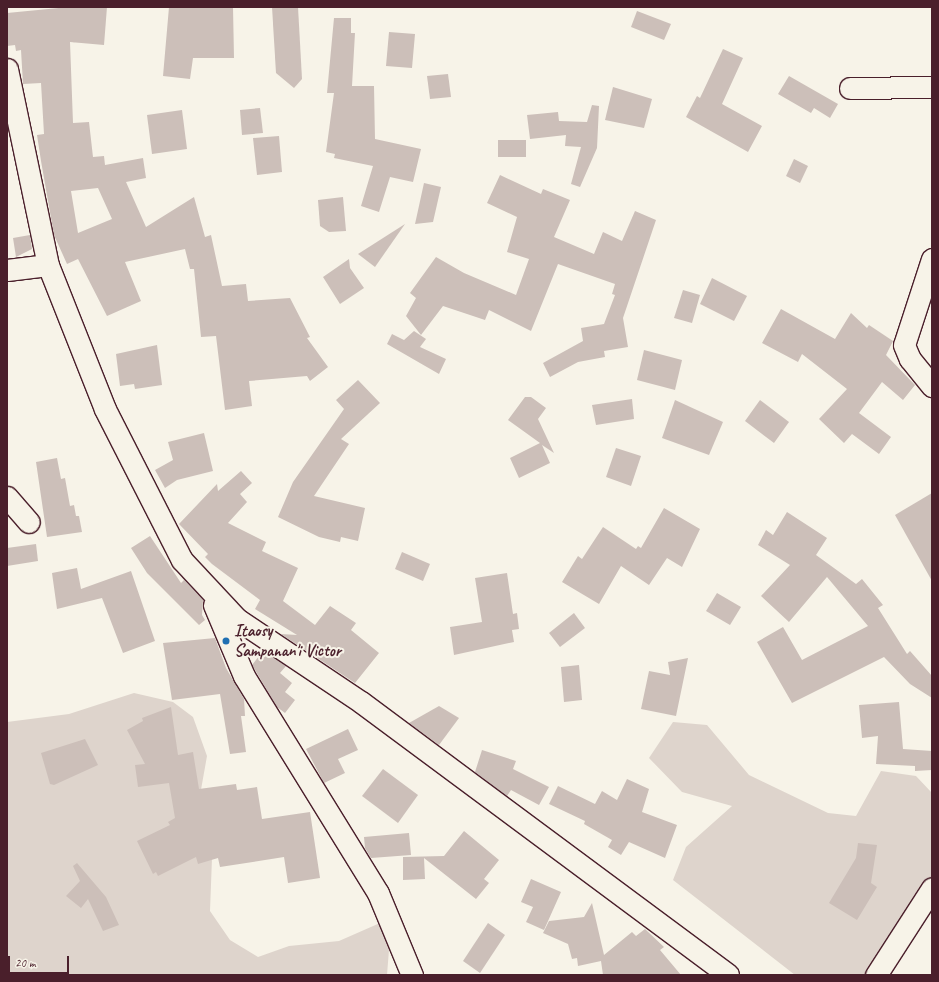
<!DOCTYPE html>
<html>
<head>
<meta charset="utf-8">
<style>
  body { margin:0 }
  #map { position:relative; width:939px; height:982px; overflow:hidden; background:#f7f3e8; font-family:Caveat,sans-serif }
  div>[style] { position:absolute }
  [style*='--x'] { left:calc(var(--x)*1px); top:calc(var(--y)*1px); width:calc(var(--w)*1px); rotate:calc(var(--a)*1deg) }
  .green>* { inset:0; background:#ded4cc }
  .building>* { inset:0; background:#ccbfb9 }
  .roads { filter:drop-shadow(1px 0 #4a1f2b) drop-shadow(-1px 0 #4a1f2b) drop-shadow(0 1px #4a1f2b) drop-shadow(0 -1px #4a1f2b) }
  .minor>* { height:21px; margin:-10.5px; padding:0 10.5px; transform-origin:10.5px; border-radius:10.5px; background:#f7f3e8 }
  .dots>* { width:11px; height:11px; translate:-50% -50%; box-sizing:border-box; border:2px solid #f7f3e8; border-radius:50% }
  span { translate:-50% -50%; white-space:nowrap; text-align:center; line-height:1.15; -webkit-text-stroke:4px #f7f3e8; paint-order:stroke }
  .poi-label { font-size:17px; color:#4a1f2b; font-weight:700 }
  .left { translate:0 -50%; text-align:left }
  .frame { position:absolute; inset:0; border:8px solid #4a1f2b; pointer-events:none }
  .scale { position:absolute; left:8px; top:956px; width:61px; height:18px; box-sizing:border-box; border:2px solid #4a1f2b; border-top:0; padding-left:5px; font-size:12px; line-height:14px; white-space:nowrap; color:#4a1f2b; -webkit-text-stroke:3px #f7f3e8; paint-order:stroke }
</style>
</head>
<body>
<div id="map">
  <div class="green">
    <div style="clip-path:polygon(134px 693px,173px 702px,193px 717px,207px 756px,199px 801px,212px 858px,210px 911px,230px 940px,258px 957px,289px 946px,339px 941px,380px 923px,390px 937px,387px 975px,7px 975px,7px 722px,69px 714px)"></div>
    <div style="clip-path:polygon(673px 722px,707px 725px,749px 775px,828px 813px,856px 816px,881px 771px,916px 776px,932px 793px,932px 909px,904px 932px,886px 975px,795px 975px,673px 880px,686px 847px,732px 806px,682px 792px,649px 758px)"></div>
  </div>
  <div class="building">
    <div style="clip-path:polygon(evenodd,69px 7px,107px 7px,104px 45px,70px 42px,73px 123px,89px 122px,93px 157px,104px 156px,105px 165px,143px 158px,146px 178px,126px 182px,146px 227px,194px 197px,205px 237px,211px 235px,222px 286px,246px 284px,248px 301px,290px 298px,310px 337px,307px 338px,328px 367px,310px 381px,307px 376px,249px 381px,252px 406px,225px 410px,216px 336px,201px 337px,194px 269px,190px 269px,185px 249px,125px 262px,141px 301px,107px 316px,78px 259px,67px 264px,54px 235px,41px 161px,37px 135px,44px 134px,41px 83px,23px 84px,21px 50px,16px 51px,15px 45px,7px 46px,7px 13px,69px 7px,98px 188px,112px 219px,78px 233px,71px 191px,98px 188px)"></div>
    <div style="clip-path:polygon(169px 7px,233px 7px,234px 58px,193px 58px,190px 79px,163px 76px)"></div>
    <div style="clip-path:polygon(272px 7px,298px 7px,302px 79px,294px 88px,276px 73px)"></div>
    <div style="clip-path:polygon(637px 11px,671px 24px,664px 40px,631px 27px)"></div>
    <div style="clip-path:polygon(334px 18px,351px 18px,351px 33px,355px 33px,352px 86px,374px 86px,375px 139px,421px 149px,413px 182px,390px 177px,379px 212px,361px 206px,373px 166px,334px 158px,335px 154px,326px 152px,334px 93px,327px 93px)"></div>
    <div style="clip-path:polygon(389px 32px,415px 34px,412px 68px,386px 66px)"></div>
    <div style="clip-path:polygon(723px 49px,743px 58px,722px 104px,762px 126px,748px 152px,686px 117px,697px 96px,700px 98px)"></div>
    <div style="clip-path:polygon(448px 74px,451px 97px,430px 99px,427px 76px)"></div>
    <div style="clip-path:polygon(789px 76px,838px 104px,830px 118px,814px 108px,811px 113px,778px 94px)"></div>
    <div style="clip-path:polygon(613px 87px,652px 99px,644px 128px,605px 120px)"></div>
    <div style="clip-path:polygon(592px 105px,599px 106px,597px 148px,580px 187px,571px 184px,581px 147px,565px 146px,566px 135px,530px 139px,527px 115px,558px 112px,559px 121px,587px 122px)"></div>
    <div style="clip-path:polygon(260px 108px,263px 133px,242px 135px,240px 110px)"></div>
    <div style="clip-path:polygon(182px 110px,187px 149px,152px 154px,147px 115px)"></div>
    <div style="clip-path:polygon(279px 136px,282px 172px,257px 175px,253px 138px)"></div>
    <div style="clip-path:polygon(498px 140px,526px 140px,526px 157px,498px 157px)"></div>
    <div style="clip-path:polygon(794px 159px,808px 166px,800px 183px,786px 176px)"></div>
    <div style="clip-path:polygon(500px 175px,541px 194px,543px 189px,570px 200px,554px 237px,594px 254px,603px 232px,622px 241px,635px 211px,656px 220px,623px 318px,628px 347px,604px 351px,605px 357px,578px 362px,550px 377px,543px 363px,583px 341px,581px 328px,604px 324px,615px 295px,612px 294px,615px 284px,558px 264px,531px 331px,489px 310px,485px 320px,443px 306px,421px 335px,406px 316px,416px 298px,410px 293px,436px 257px,464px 273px,516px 295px,529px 259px,507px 252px,517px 217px,487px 203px)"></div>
    <div style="clip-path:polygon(424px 183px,441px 187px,433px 222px,415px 224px)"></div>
    <div style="clip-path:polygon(343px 197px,346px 231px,329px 232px,320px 226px,318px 200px)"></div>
    <div style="clip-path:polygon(405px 224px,375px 267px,358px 254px)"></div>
    <div style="clip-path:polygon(30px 235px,32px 249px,16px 257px,13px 238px)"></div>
    <div style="clip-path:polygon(349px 259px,350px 268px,364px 288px,340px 304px,323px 277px)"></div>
    <div style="clip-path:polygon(712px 278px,747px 296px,734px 321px,700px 304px)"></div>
    <div style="clip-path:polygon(683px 290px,700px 295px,692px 323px,674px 318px)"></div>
    <div style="clip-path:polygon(781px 309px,835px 339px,851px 313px,867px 328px,869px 325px,893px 341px,886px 355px,915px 385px,903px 400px,882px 382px,859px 413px,891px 437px,879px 454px,852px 434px,844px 443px,819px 419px,847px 389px,802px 354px,798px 362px,762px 343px)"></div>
    <div style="clip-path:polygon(414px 331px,426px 339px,420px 347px,446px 359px,439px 374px,387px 344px,392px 334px,404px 340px)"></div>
    <div style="clip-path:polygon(157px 345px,162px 385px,135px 389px,134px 384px,120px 386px,116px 354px)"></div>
    <div style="clip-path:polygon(644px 350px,682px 360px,675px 390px,637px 380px)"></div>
    <div style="clip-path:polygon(358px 380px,380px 403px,341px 439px,349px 444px,314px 496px,365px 508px,358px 541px,341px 537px,340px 542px,319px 537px,278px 517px,293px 482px,344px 409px,336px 400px)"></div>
    <div style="clip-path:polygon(525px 397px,531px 397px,546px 408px,538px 419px,554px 453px,542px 445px,550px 463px,519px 478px,510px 458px,540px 443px,508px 420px)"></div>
    <div style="clip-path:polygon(632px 399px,634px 419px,596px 425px,592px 405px)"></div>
    <div style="clip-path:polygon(675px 400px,723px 422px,709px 455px,662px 438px)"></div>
    <div style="clip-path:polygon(760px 400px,789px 422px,774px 443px,745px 421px)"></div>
    <div style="clip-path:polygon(204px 433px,213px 471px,177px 480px,165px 488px,155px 470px,173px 460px,168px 442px)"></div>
    <div style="clip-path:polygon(616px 448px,641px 456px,631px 486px,606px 477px)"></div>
    <div style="clip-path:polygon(57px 458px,61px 479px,65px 478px,70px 506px,74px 505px,76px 516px,79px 516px,82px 532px,47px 537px,36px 462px)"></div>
    <div style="clip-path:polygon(241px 471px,252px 483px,240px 494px,247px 502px,228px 523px,266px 542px,262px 551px,298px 568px,283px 601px,315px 625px,330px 606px,356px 623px,351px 630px,379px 653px,355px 683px,281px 634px,297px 635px,255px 609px,260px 600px,212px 564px,205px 557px,208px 554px,179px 524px,217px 484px,218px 491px)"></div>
    <div style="clip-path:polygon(932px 493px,932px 581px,895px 515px)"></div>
    <div style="clip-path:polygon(664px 508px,700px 529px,682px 567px,667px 558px,649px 585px,621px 566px,599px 604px,562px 582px,578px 556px,582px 559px,603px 527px,636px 549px,638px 546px,641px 548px)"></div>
    <div style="clip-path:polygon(787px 512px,827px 538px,816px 555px,856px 584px,862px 579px,883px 605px,878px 608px,907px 654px,910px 651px,932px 676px,932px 698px,910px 684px,884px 657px,792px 703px,757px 642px,783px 627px,802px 660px,868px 626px,827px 577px,789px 622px,761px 596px,790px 565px,758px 545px,766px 530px,773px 535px)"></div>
    <div style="clip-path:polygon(150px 536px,181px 583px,184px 580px,203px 600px,202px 615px,205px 620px,199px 625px,147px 573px,131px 548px)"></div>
    <div style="clip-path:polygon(36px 544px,38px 561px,7px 566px,7px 548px)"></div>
    <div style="clip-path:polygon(402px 552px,430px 564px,423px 581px,395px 569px)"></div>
    <div style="clip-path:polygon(77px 568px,81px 589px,131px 571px,155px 641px,123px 653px,102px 598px,57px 609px,52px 573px)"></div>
    <div style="clip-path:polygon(507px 573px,513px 614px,517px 613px,519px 629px,512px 630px,514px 642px,454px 655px,450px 627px,482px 622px,475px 578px)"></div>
    <div style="clip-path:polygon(717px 593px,741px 607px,730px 625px,706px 611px)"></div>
    <div style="clip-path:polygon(574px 613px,585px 628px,560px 647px,549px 633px)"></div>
    <div style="clip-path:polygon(215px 638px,226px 668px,244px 699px,245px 716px,241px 716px,246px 752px,230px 754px,220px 694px,172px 700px,163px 643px)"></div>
    <div style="clip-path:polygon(263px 651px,286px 666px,280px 673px,292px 683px,285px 692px,295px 700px,285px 713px,277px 707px,252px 665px)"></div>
    <div style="clip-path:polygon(688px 658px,676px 716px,641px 709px,649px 671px,670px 675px,668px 662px)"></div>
    <div style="clip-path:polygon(579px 665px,582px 700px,564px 702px,561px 667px)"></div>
    <div style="clip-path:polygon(899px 702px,903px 749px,932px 751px,932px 770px,915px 771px,915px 766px,876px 764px,878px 736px,862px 738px,859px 705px)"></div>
    <div style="clip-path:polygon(439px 706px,459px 718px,439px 745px,409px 723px)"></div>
    <div style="clip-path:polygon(171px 707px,178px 755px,193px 752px,199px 789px,236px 784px,237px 790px,257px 787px,262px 819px,310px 812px,320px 878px,288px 883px,284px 857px,220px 867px,218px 858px,198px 864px,196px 857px,158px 876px,156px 872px,153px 874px,137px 841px,170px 825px,168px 822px,175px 818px,169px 783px,138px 787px,135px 765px,145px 764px,127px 730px,143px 721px,142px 718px)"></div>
    <div style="clip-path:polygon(348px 729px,358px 750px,338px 759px,345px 773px,324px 783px,306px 749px)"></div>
    <div style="clip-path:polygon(85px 739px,98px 765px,54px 785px,50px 784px,41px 753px)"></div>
    <div style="clip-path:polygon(482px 750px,516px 761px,513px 769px,549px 787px,539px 805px,511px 790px,507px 796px,475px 772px)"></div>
    <div style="clip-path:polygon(383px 769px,418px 795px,398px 823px,362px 796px)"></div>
    <div style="clip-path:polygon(627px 779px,649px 789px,642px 812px,677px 825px,665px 858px,629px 842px,621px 855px,608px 847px,612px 840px,584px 824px,585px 821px,549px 804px,558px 786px,595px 804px,602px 791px,617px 800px)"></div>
    <div style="clip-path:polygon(464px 831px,499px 860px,484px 879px,489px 883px,476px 899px,424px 858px,425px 879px,403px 880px,403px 857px,444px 856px)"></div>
    <div style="clip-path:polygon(409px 833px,411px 855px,371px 858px,365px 848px,364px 837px)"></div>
    <div style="clip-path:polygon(858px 843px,877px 845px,871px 883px,877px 887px,857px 920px,829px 903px,856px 858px)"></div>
    <div style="clip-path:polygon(77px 863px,106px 897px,119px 925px,103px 931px,88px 899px,81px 908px,66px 896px,80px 881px,73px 866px)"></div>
    <div style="clip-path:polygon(531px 879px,561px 892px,544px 930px,526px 922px,533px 907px,521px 902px)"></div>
    <div style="clip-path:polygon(592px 903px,604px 955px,632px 932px,636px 936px,645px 929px,664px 947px,660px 950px,681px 975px,603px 975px,601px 961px,578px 966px,577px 958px,572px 959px,568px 944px,543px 933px,549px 921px,584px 917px)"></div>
    <div style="clip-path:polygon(488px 923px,505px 935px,480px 973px,463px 961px)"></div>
  </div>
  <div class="roads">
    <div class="minor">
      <div style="--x:7;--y:69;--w:200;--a:78.2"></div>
      <div style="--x:48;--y:265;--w:155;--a:68.4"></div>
      <div style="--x:105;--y:409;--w:169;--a:63"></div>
      <div style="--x:182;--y:560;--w:81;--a:47"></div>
      <div style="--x:237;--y:619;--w:149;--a:33.8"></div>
      <div style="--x:361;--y:702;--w:457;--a:36.6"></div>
      <div style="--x:850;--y:88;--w:82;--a:-0.7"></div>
      <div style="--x:932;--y:259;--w:90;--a:108"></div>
      <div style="--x:904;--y:345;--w:15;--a:67"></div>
      <div style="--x:910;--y:359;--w:35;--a:51"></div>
      <div style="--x:7;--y:270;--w:41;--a:-7"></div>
      <div style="--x:7;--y:497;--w:33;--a:49"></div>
      <div style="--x:214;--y:605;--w:77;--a:67.1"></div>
      <div style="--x:244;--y:676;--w:255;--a:58.3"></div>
      <div style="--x:378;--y:893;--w:89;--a:67.5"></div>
      <div style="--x:876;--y:975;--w:103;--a:-57.2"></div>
    </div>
  </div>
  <div class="dots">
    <div style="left:226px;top:641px;background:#1f6fb2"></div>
  </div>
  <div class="poi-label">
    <span class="left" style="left:234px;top:641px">Itaosy<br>Sampanan'i Victor</span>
  </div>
  <div class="frame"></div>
  <div class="scale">20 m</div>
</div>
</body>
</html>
